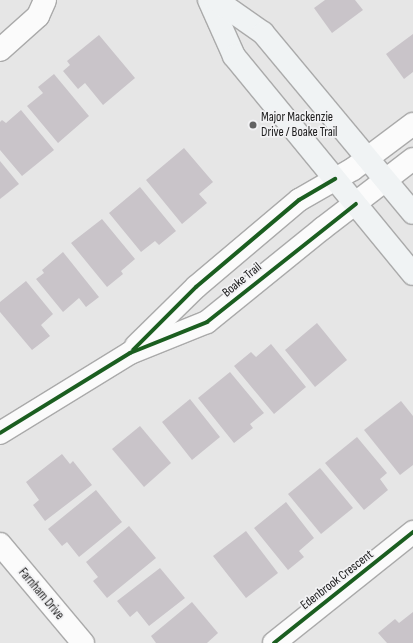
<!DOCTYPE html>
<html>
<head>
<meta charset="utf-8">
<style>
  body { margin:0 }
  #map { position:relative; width:413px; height:643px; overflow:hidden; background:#e6e6e6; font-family:"Sofia Sans Condensed",sans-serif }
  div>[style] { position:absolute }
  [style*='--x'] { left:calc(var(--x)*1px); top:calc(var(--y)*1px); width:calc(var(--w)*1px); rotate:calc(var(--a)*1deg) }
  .building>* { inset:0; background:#c9c4c9 }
  .roads { filter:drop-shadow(1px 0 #aaa) drop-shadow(-1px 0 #aaa) drop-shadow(0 1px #aaa) drop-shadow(0 -1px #aaa) }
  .minor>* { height:22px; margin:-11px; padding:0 11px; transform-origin:11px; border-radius:11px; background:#fbfbfb }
  .major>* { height:22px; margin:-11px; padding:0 11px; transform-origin:11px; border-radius:11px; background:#f0f3f4 }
  .cycleway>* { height:4px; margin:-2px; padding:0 2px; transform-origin:2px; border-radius:2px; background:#1b5e20 }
  .dots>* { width:11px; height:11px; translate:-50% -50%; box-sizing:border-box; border:2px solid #f2f2f4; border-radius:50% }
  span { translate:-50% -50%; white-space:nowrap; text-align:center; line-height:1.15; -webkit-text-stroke:3.5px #f2f2f4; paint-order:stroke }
  .poi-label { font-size:13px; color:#1c1c1c }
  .left { translate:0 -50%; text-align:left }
  .street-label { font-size:13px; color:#1c1c1c }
</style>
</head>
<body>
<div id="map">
  <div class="building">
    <div style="clip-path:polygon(325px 0,355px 0,363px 10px,332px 33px,314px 8px)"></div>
    <div style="clip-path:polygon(413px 34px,413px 72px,404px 79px,386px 54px)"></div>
    <div style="clip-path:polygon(99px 35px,135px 78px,103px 105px,85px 83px,78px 89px,63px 71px,70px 65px,67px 61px)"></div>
    <div style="clip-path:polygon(54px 74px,89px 116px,58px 143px,27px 106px,43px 93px,38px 87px)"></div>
    <div style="clip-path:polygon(21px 110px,54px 150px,22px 176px,0 150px,0 122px,2px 120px,6px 123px)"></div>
    <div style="clip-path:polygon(184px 148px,213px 182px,199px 194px,207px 203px,182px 224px,146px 180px)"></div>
    <div style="clip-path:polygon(0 161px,19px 184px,0 199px)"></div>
    <div style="clip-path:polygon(140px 187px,176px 231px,159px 245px,155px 241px,141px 252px,109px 213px)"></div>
    <div style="clip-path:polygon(102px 219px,135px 259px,121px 271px,123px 274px,107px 287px,71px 243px)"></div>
    <div style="clip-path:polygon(63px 252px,99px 297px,86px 307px,79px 298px,63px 312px,36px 279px,44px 273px,42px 270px)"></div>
    <div style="clip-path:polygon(26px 281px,53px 314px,41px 325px,50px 336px,32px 350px,0 312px,0 302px)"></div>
    <div style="clip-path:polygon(317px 323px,347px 360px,315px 387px,285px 350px)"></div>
    <div style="clip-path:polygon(271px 344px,306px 387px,274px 414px,234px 366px,251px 352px,256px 357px)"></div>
    <div style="clip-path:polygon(230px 372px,264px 413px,250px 424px,253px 428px,234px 443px,198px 398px)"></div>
    <div style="clip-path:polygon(190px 399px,220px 437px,192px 460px,162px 422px)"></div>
    <div style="clip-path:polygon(401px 401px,413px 416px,413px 465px,400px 475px,364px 430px)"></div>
    <div style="clip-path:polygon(140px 426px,171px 463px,144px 487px,112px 449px)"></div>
    <div style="clip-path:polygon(357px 437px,387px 473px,380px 479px,388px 490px,364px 510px,325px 463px)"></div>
    <div style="clip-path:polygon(62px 454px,70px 464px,73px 461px,92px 485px,45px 521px,33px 505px,39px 500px,26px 482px)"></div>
    <div style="clip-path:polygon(320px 468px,353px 508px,321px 534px,288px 494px)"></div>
    <div style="clip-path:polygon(96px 490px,122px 522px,79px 557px,67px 542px,62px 546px,48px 529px)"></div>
    <div style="clip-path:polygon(286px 502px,314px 538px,299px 551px,304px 557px,288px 570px,254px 528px)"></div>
    <div style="clip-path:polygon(129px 526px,156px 558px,107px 598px,93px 581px,98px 577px,86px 562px)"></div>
    <div style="clip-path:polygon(246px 531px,278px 573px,246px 598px,213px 556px)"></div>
    <div style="clip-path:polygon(160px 568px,185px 598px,149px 626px,137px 611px,130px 617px,117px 601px)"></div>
    <div style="clip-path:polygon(192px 602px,218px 633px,207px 643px,156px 643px,151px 636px)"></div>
    <div style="clip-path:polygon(413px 612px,413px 643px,387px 643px,378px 633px,395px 619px,399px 623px)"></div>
  </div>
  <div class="roads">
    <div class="minor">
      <div style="--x:0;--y:50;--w:51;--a:-41.8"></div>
      <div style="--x:38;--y:16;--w:17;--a:-66"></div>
      <div style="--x:136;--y:346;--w:84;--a:-44.5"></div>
      <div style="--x:196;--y:287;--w:135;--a:-40.2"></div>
      <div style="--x:299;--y:200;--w:62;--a:-29.9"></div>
      <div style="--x:353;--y:169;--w:75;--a:-36.9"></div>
      <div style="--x:0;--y:433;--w:153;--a:-31.6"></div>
      <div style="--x:130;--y:353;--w:83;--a:-21.9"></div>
      <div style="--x:207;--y:322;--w:149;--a:-39"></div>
      <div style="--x:323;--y:228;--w:113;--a:-37.5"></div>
      <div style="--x:0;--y:544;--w:129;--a:50"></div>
      <div style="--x:274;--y:643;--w:178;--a:-38.6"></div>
    </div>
    <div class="major">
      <div style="--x:209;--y:0;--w:61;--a:65.9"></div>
      <div style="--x:234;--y:56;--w:282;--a:50.6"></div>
      <div style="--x:216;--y:0;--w:57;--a:35.1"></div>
      <div style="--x:263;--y:33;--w:234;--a:50.2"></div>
    </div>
  </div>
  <div class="cycleway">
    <div style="--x:133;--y:350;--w:89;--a:-45"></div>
    <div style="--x:196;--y:287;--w:135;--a:-40.2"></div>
    <div style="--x:299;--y:200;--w:42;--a:-30.3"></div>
    <div style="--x:0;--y:433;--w:153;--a:-31.6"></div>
    <div style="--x:130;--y:353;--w:83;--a:-21.9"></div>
    <div style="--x:207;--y:322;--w:190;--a:-38.4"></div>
    <div style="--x:274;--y:643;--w:178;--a:-38.6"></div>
  </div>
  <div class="dots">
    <div style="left:253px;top:125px;background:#636363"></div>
  </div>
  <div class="poi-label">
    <span class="left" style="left:261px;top:125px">Major Mackenzie<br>Drive / Boake Trail</span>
  </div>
  <div class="street-label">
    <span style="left:242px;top:280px;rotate:-39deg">Boake Trail</span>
    <span style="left:337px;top:580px;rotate:-38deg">Edenbrook Crescent</span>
    <span style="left:41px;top:594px;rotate:50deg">Farnham Drive</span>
  </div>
</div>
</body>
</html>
